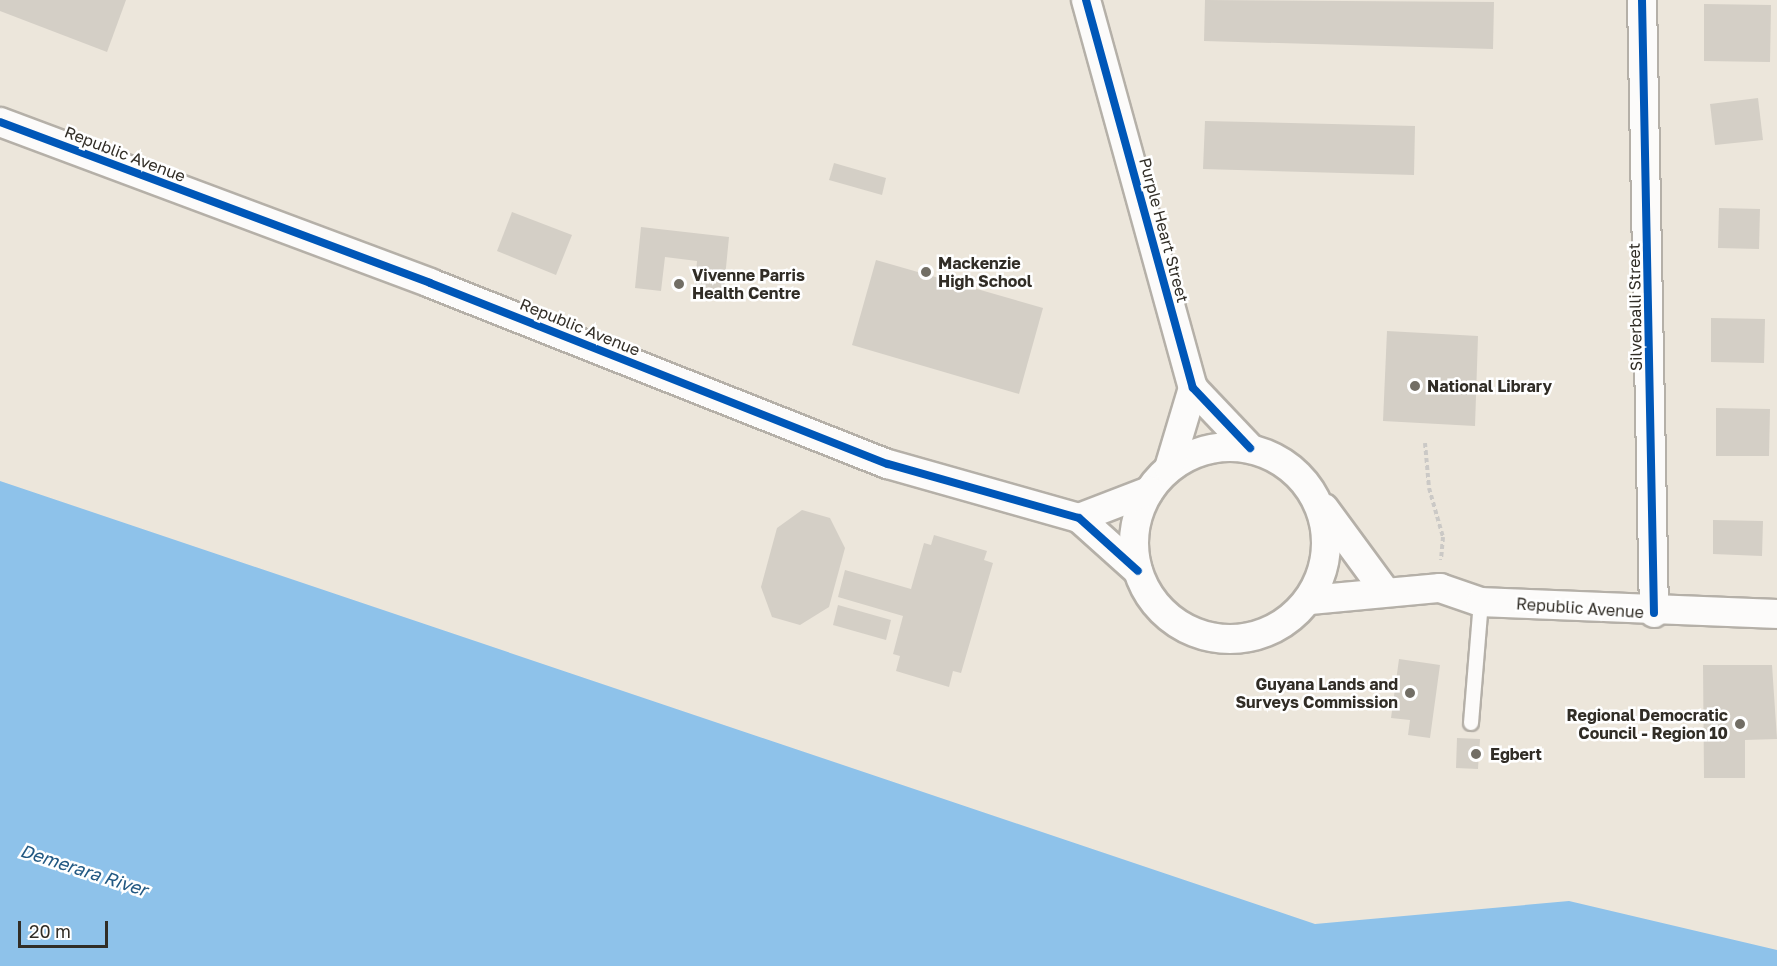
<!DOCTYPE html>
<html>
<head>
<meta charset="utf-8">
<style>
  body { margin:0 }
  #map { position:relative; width:1777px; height:966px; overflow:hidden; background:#ece6db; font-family:"Golos Text",sans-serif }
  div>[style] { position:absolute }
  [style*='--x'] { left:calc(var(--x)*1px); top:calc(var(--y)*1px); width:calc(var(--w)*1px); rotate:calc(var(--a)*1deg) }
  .water>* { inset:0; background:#8ec2ea }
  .building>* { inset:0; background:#d4cfc6 }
  .path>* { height:4px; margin-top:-2px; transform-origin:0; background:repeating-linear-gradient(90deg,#cbc9c6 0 4.5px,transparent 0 7.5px) }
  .roads { filter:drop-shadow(2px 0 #b5b0a8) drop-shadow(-2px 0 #b5b0a8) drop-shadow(0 2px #b5b0a8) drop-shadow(0 -2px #b5b0a8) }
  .lane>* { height:14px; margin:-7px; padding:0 7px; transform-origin:7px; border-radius:7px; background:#fcfbfa }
  .street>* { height:28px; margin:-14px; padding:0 14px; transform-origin:14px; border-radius:14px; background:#fcfbfa }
  .street>.ring { margin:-14px; padding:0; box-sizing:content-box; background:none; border:28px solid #fcfbfa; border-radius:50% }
  .cycleway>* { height:8px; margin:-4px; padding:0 4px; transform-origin:4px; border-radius:4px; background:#0057b8 }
  .dots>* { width:16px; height:16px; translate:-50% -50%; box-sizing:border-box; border:3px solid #fff; border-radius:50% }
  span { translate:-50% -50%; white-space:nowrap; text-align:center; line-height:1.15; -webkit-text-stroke:5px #fff; paint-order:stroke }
  .street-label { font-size:16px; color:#312d26 }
  .poi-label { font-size:16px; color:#312d26; font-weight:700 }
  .left { translate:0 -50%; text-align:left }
  .right { translate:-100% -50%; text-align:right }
  .water-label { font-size:18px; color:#225882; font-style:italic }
  .scale { position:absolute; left:18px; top:921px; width:90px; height:27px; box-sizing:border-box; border:3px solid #312d26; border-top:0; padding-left:8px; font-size:18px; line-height:21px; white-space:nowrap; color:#312d26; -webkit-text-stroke:4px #fff; paint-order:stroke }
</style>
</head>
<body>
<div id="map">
  <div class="water">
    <div style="clip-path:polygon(0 481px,1315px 924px,1569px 901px,1777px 950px,1777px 966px,0 966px)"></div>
  </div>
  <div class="building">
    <div style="clip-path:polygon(0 0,126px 0,107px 52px,0 11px)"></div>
    <div style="clip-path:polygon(1205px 0,1494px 2px,1493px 49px,1204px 41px)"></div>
    <div style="clip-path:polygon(1704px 4px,1771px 5px,1770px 62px,1704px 61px)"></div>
    <div style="clip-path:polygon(1758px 98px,1763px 140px,1715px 145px,1710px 104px)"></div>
    <div style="clip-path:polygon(1205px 121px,1415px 126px,1414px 175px,1203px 169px)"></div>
    <div style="clip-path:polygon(834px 163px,886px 178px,882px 195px,829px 180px)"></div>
    <div style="clip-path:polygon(1719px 208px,1760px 209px,1759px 249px,1718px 248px)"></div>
    <div style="clip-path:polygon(512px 212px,572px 235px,556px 275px,497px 251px)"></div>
    <div style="clip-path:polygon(641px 227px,729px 237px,723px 298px,694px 295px,697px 261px,665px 257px,661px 291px,635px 288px)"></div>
    <div style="clip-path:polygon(876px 260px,1043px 308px,1019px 394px,852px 345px)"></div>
    <div style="clip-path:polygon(1711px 318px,1765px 319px,1764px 363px,1711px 362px)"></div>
    <div style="clip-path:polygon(1387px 331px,1478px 336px,1475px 426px,1383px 421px)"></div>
    <div style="clip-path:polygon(1716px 408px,1770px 409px,1769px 456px,1716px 456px)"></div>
    <div style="clip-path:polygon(802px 510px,830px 518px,845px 548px,829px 607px,800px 625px,772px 617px,761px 587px,777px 528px)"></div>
    <div style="clip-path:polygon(1713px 520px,1763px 521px,1762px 556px,1713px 554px)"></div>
    <div style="clip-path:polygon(934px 535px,987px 551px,984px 560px,993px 563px,961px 673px,953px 671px,949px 687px,896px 671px,900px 656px,893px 654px,903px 616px,838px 597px,845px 570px,911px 589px,924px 543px,931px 545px)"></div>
    <div style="clip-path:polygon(838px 605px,891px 620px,886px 640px,833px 625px)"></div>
    <div style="clip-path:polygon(1399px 659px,1440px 665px,1430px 738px,1408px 735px,1410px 720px,1391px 718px)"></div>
    <div style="clip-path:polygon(1703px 665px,1772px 665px,1777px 739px,1745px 740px,1745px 778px,1704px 778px)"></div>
    <div style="clip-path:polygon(1457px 738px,1480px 739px,1478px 769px,1456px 768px)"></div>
  </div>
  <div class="path">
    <div style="--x:1425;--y:443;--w:45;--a:84.9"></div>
    <div style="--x:1429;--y:488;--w:51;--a:74.1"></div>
    <div style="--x:1443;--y:537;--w:23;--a:95"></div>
  </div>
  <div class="roads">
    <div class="lane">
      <div style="--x:1471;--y:723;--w:121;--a:-85.3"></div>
    </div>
    <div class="street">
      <div style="--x:1086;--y:0;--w:402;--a:74.6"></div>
      <div style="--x:1193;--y:388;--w:83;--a:46.5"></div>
      <div style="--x:1642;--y:0;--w:613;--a:88.88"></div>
      <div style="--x:0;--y:122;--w:459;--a:20.5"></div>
      <div style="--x:430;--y:283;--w:492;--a:21.6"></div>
      <div style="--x:888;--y:464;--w:198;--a:15.8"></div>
      <div style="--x:1079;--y:518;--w:79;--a:41.9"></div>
      <div class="ring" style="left:1134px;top:447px;width:164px;height:164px"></div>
      <div style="--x:1169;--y:468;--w:84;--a:-73.3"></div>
      <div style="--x:1324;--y:508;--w:103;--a:53.7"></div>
      <div style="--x:1079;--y:518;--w:75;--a:-21.1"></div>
      <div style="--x:1310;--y:600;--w:131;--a:-5.3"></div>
      <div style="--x:1440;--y:588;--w:43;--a:18.9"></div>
      <div style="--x:1481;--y:602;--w:296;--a:2.3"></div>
    </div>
  </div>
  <div class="cycleway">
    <div style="--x:1086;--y:0;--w:402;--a:74.6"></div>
    <div style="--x:1193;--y:388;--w:83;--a:46.5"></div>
    <div style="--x:1642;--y:0;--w:613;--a:88.88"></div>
    <div style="--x:0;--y:122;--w:459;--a:20.5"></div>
    <div style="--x:430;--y:283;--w:492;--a:21.6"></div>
    <div style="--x:888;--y:464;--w:198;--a:15.8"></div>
    <div style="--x:1079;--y:518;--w:79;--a:41.9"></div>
  </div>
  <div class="dots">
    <div style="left:926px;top:272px;background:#726e65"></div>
    <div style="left:679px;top:284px;background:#726e65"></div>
    <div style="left:1415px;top:386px;background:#726e65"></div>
    <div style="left:1410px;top:693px;background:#726e65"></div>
    <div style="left:1740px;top:724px;background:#726e65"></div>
    <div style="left:1476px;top:754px;background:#726e65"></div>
  </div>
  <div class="street-label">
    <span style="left:125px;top:154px;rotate:21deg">Republic Avenue</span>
    <span style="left:1164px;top:230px;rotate:75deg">Purple Heart Street</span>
    <span style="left:1635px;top:307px;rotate:-91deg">Silverballi Street</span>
    <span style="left:580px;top:327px;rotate:22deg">Republic Avenue</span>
    <span style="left:1580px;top:608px;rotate:4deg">Republic Avenue</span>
  </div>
  <div class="poi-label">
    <span class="left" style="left:938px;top:272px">Mackenzie<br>High School</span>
    <span class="left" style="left:692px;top:284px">Vivenne Parris<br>Health Centre</span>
    <span class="left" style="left:1427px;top:386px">National Library</span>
    <span class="right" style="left:1398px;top:693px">Guyana Lands and<br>Surveys Commission</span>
    <span class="right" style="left:1728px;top:724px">Regional Democratic<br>Council - Region 10</span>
    <span class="left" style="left:1490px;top:754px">Egbert</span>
  </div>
  <div class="water-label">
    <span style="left:84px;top:870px;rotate:18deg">Demerara River</span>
  </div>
  <div class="scale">20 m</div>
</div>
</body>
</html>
